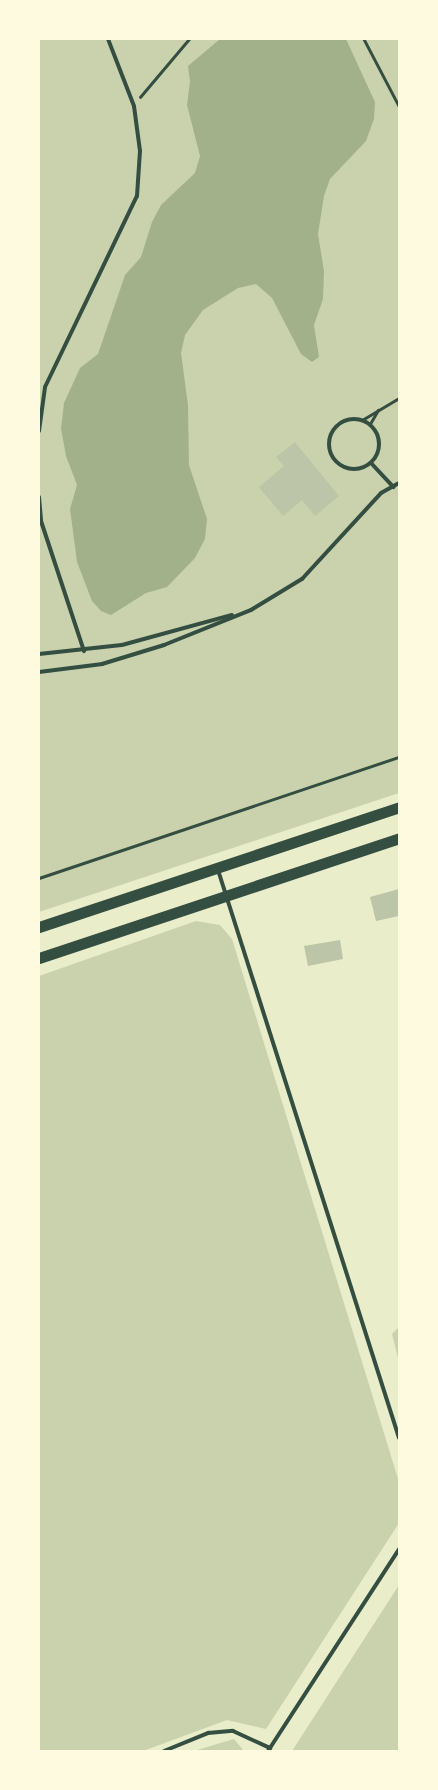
<!DOCTYPE html>
<html>
<head>
<meta charset="utf-8">
<style>
  body { margin:0 }
  #map { position:relative; width:438px; height:1790px; overflow:hidden; background:#e9edc9; font-family:Signika,sans-serif }
  div>[style] { position:absolute }
  [style*='--x'] { left:calc(var(--x)*1px); top:calc(var(--y)*1px); width:calc(var(--w)*1px); rotate:calc(var(--a)*1deg) }
  .green>* { inset:0; background:#cad2ad }
  .water>* { inset:0; background:#a3b18a }
  .building>* { inset:0; background:#bcc5a7 }
  .path>* { height:2.5px; margin:-1.25px; padding:0 1.25px; transform-origin:1.25px; border-radius:1.25px; background:#344e41 }
  .service>* { height:4px; margin:-2px; padding:0 2px; transform-origin:2px; border-radius:2px; background:#344e41 }
  .service>.ring { margin:-2px; padding:0; box-sizing:content-box; background:none; border:4px solid #344e41; border-radius:50% }
  .primary>* { height:11px; margin:-5.5px; padding:0 5.5px; transform-origin:5.5px; border-radius:5.5px; background:#344e41 }
  span { translate:-50% -50%; white-space:nowrap; text-align:center; line-height:1.15; -webkit-text-stroke:4.5px #fefae0; paint-order:stroke }
  .frame { position:absolute; inset:0; border:40px solid #fefae0; pointer-events:none }
</style>
</head>
<body>
<div id="map">
  <div class="green">
    <div style="clip-path:polygon(39px 39px,399px 39px,399px 793px,39px 912px)"></div>
    <div style="clip-path:polygon(196px 921px,220px 925px,232px 939px,399px 1482px,399px 1523px,266px 1729px,227px 1720px,143px 1751px,39px 1751px,39px 976px)"></div>
    <div style="clip-path:polygon(399px 1327px,399px 1362px,392px 1334px)"></div>
    <div style="clip-path:polygon(399px 1585px,399px 1751px,291px 1751px,292px 1751px)"></div>
    <div style="clip-path:polygon(234px 1739px,244px 1751px,194px 1751px,217px 1744px)"></div>
  </div>
  <div class="water">
    <div style="clip-path:polygon(220px 39px,346px 39px,375px 102px,374px 119px,366px 141px,330px 179px,324px 196px,318px 234px,324px 271px,323px 299px,314px 325px,319px 357px,312px 362px,301px 354px,272px 298px,256px 284px,238px 288px,203px 310px,185px 335px,181px 353px,188px 405px,189px 465px,207px 519px,205px 539px,195px 558px,167px 587px,146px 593px,111px 615px,101px 611px,92px 601px,77px 562px,70px 509px,77px 485px,66px 456px,61px 429px,64px 403px,80px 368px,98px 354px,125px 275px,141px 257px,152px 222px,161px 205px,195px 173px,200px 156px,187px 105px,190px 81px,188px 66px)"></div>
  </div>
  <div class="building">
    <div style="clip-path:polygon(295px 442px,339px 496px,315px 516px,302px 500px,283px 516px,259px 487px,284px 466px,276px 457px)"></div>
    <div style="clip-path:polygon(399px 889px,399px 916px,376px 921px,370px 897px)"></div>
    <div style="clip-path:polygon(340px 940px,343px 959px,308px 966px,304px 946px)"></div>
  </div>
  <div class="path">
    <div style="--x:364;--y:39;--w:76;--a:62.4"></div>
    <div style="--x:140;--y:97;--w:76;--a:-49.8"></div>
    <div style="--x:362;--y:420;--w:43;--a:-30.7"></div>
    <div style="--x:370;--y:424;--w:16;--a:-60"></div>
    <div style="--x:39;--y:878;--w:380;--a:-18.6"></div>
  </div>
  <div class="service">
    <div class="ring" style="left:329px;top:419px;width:46px;height:46px"></div>
    <div style="--x:39;--y:431;--w:44;--a:-82.2"></div>
    <div style="--x:45;--y:387;--w:212;--a:-64.3"></div>
    <div style="--x:137;--y:196;--w:45;--a:-86.2"></div>
    <div style="--x:140;--y:151;--w:45;--a:-97.6"></div>
    <div style="--x:134;--y:106;--w:72;--a:-111.2"></div>
    <div style="--x:371;--y:463;--w:33;--a:47"></div>
    <div style="--x:39;--y:497;--w:24;--a:85"></div>
    <div style="--x:41;--y:521;--w:137;--a:71.7"></div>
    <div style="--x:39;--y:654;--w:83;--a:-6.2"></div>
    <div style="--x:122;--y:645;--w:114;--a:-15.3"></div>
    <div style="--x:39;--y:672;--w:64;--a:-7.2"></div>
    <div style="--x:102;--y:664;--w:65;--a:-17"></div>
    <div style="--x:164;--y:645;--w:94;--a:-21.9"></div>
    <div style="--x:251;--y:610;--w:60;--a:-31.3"></div>
    <div style="--x:302;--y:579;--w:117;--a:-47.4"></div>
    <div style="--x:381;--y:493;--w:21;--a:-29"></div>
    <div style="--x:218;--y:870;--w:596;--a:72.32"></div>
    <div style="--x:164;--y:1751;--w:48;--a:-22.2"></div>
    <div style="--x:208;--y:1733;--w:25;--a:-5"></div>
    <div style="--x:233;--y:1731;--w:41;--a:24.7"></div>
    <div style="--x:268;--y:1751;--w:241;--a:-57"></div>
  </div>
  <div class="primary">
    <div style="--x:39;--y:927;--w:379;--a:-18.4"></div>
    <div style="--x:39;--y:958;--w:379;--a:-18.4"></div>
  </div>
  <div class="frame"></div>
</div>
</body>
</html>
